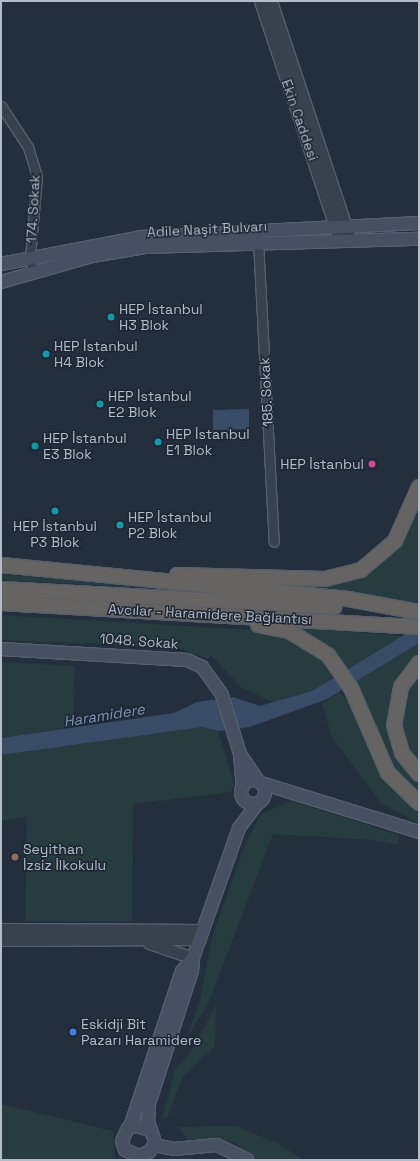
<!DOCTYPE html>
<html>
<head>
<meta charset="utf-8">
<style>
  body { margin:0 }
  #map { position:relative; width:420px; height:1161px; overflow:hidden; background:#242f3e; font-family:"Space Grotesk",sans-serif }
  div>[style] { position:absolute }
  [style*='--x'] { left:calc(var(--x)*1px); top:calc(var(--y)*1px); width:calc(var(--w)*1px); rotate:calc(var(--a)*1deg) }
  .green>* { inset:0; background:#263c3f }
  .water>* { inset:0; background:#394c67 }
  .roads { filter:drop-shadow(1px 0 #565f6c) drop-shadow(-1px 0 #565f6c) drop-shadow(0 1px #565f6c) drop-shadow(0 -1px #565f6c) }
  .minor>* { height:9px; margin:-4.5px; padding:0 4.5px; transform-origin:4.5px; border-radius:4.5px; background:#38414e }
  .tertiary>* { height:11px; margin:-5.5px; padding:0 5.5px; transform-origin:5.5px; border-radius:5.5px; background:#38414e }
  .secondary>* { height:12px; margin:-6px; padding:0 6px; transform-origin:6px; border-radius:6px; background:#465061 }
  .secondary>.ring { margin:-6px; padding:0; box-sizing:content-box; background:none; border:12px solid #465061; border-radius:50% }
  .trunk>* { height:14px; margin:-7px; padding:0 7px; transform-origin:7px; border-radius:7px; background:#656462 }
  .dots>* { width:11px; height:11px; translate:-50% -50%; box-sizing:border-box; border:2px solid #1d2633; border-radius:50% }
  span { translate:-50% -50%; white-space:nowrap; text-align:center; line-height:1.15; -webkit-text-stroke:3px #1d2633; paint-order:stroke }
  .street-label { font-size:14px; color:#b4bcc9 }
  .poi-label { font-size:14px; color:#b4bcc9 }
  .left { translate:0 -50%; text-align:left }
  .right { translate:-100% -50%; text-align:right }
  .water-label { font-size:15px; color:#7c92b1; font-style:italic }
  .frame { position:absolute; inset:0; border:2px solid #b4bcc9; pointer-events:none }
</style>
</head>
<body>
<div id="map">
  <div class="green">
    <div style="clip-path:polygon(419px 506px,419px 603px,224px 581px,354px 578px,373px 570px,401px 545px)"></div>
    <div style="clip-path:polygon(1px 573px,3px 574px,152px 588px,1px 580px)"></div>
    <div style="clip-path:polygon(1px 615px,269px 631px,286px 637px,319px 656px,333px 676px,315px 690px,274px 703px,241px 687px,211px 655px,208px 659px,175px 647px,1px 640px)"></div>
    <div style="clip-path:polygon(evenodd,299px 628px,419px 637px,419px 655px,395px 686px,388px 723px,398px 757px,419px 782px,419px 796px,399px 780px,327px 647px,299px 628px,397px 640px,404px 652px,359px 678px,353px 666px,397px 640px)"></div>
    <div style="clip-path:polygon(1px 662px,75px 666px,73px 727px,1px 738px)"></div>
    <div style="clip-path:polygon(419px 669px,419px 768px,411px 761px,398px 730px,402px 697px)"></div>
    <div style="clip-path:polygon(339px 692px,351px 703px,369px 752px,390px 788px,419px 809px,419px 823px,381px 803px,332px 737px,322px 704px)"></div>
    <div style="clip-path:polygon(202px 727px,218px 731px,234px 784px,231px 792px,133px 804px,132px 921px,25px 921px,27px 817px,1px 821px,1px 755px)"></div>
    <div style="clip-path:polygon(292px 801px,399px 835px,398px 845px,373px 840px,273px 834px,208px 1004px,187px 1037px,200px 1001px,212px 937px,247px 840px,261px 814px)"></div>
    <div style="clip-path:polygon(216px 1005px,215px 1046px,182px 1078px,168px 1116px,162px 1119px,175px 1069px,189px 1055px)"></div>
    <div style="clip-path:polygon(1px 1104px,113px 1131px,115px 1160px,1px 1160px)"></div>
    <div style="clip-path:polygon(236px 1126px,277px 1143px,304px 1160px,259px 1160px,235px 1143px,220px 1138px,188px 1140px,178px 1127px)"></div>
  </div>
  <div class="water">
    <div style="clip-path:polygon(249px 409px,249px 429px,213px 430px,213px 410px)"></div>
    <div style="clip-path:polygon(419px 626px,419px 643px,327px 699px,250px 727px,218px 731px,202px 727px,1px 755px,1px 738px,174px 713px,197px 702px,233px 697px,260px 706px,312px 691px)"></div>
  </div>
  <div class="roads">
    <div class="minor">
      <div style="--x:1;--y:106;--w:49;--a:56.6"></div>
      <div style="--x:28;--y:147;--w:30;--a:73"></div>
      <div style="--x:37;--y:176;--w:81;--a:94.9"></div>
      <div style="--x:30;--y:257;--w:16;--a:79"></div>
      <div style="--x:258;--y:241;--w:301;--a:87"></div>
    </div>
    <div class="tertiary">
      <div style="--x:260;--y:1;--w:251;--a:71.6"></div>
      <div style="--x:271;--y:1;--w:251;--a:71.6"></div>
      <div style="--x:1;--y:929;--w:202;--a:0.3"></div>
      <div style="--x:1;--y:940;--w:199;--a:-0.3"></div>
      <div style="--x:149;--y:943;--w:46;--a:18.8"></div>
    </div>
    <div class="secondary">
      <div style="--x:1;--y:264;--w:144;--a:-10.8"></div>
      <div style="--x:142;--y:237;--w:277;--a:-2.9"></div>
      <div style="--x:1;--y:282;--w:95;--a:-15.9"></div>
      <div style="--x:92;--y:256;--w:54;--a:-9.6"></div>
      <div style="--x:145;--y:247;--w:274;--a:-1.7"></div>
      <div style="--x:1;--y:649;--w:186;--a:3.4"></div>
      <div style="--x:187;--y:660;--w:17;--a:25"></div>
      <div style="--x:202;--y:667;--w:34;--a:54"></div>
      <div style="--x:222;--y:695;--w:62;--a:73"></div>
      <div style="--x:240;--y:754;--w:33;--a:85"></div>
      <div style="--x:240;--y:754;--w:32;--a:56"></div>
      <div class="ring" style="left:241px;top:780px;width:12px;height:12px"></div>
      <div style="--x:261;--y:783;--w:165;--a:17.2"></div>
      <div style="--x:130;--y:1127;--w:164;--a:-71.6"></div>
      <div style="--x:182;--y:971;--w:17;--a:-50"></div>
      <div style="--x:193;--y:958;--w:138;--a:-70.5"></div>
      <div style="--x:239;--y:828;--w:31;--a:-53"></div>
      <div style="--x:150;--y:1130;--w:14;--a:-163"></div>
      <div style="--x:137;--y:1126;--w:9;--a:167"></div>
      <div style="--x:128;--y:1128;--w:14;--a:115"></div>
      <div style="--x:122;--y:1141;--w:9;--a:72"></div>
      <div style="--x:125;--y:1150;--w:15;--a:23"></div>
      <div style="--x:139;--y:1156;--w:11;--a:-22"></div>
      <div style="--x:149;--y:1152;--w:9;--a:-54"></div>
      <div style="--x:154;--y:1145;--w:6;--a:-90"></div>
      <div style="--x:154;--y:1139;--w:18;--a:-109"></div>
      <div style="--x:148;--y:1122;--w:18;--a:-87"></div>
      <div style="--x:149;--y:1104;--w:140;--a:-72.1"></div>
      <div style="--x:192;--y:971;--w:13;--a:-86"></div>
      <div style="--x:154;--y:1145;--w:20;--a:11"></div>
      <div style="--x:174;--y:1149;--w:43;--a:-5.3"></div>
      <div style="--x:217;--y:1145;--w:34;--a:26"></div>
    </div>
    <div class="trunk">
      <div style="--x:1;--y:565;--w:349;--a:5.6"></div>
      <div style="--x:348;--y:599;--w:72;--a:10.4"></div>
      <div style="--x:177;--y:575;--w:148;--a:1.5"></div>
      <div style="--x:325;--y:579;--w:37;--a:-14"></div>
      <div style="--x:361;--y:570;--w:45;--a:-40.5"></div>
      <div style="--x:395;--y:541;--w:59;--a:-66"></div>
      <div style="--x:1;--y:589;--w:334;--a:3.1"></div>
      <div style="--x:1;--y:603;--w:419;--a:3.3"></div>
      <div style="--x:258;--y:625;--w:32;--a:11"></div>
      <div style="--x:289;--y:631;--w:46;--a:31.6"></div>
      <div style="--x:328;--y:655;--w:40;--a:55.1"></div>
      <div style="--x:351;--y:688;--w:93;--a:66.5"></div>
      <div style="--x:388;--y:773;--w:43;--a:44.1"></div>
      <div style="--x:419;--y:663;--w:30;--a:127"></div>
      <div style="--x:401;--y:687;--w:39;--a:100"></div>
      <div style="--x:394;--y:725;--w:29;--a:74"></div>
      <div style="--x:402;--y:753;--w:27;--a:51"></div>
    </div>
  </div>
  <div class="dots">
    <div style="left:111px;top:317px;background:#0f9aa8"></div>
    <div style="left:46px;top:354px;background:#0f9aa8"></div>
    <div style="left:100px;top:404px;background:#0f9aa8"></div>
    <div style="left:158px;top:442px;background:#0f9aa8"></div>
    <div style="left:35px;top:446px;background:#0f9aa8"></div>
    <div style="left:372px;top:464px;background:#d1479c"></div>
    <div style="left:55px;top:511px;background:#0f9aa8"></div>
    <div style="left:120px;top:525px;background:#0f9aa8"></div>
    <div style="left:15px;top:857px;background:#8d6e63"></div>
    <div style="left:73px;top:1032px;background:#3f7fe0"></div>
  </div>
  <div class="street-label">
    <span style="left:300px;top:120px;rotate:71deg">Ekin Caddesi</span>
    <span style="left:33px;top:209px;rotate:-87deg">174. Sokak</span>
    <span style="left:207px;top:229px;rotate:-3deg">Adile Naşit Bulvarı</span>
    <span style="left:266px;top:392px;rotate:-93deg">185. Sokak</span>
    <span style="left:210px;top:614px;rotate:3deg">Avcılar - Haramidere Bağlantısı</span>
    <span style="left:139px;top:641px;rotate:4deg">1048. Sokak</span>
  </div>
  <div class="poi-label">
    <span class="left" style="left:119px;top:317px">HEP İstanbul<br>H3 Blok</span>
    <span class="left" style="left:54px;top:354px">HEP İstanbul<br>H4 Blok</span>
    <span class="left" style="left:108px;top:404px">HEP İstanbul<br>E2 Blok</span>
    <span class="left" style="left:166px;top:442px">HEP İstanbul<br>E1 Blok</span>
    <span class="left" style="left:43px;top:446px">HEP İstanbul<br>E3 Blok</span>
    <span class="right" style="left:364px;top:464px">HEP İstanbul</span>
    <span class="left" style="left:128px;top:525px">HEP İstanbul<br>P2 Blok</span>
    <span style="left:55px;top:534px">HEP İstanbul<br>P3 Blok</span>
    <span class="left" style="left:23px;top:857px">Seyithan<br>İzsiz İlkokulu</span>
    <span class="left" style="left:81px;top:1032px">Eskidji Bit<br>Pazarı Haramidere</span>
  </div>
  <div class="water-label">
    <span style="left:104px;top:715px;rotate:-9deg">Haramidere</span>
  </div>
  <div class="frame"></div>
</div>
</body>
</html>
